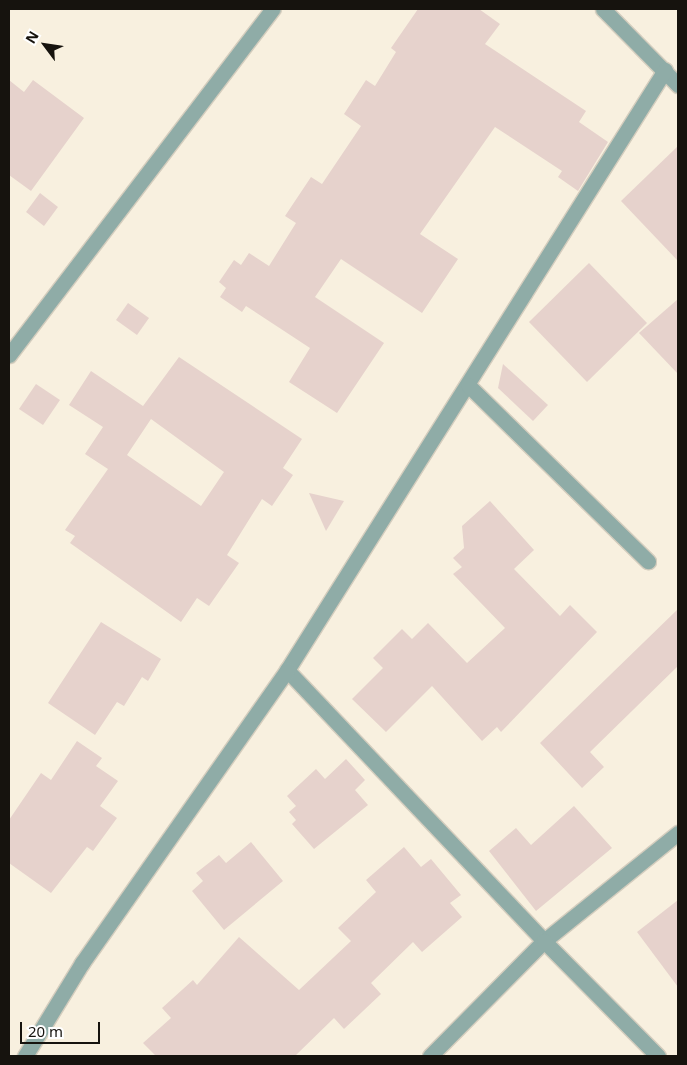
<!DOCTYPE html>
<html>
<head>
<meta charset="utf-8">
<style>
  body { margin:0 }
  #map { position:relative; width:687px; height:1065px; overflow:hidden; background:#f8f0df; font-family:"Noto Sans",sans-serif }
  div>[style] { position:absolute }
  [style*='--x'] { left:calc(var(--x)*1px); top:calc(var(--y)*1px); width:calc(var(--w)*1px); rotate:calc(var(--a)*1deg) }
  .building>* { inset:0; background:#e6d2cc }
  .roads { filter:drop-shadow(1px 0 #d4cdbe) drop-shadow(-1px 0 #d4cdbe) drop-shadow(0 1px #d4cdbe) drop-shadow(0 -1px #d4cdbe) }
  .minor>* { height:15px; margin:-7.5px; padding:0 7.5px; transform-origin:7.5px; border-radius:7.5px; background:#8faca7 }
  span { translate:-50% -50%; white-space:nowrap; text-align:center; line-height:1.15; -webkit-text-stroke:4px #fff; paint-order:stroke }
  .frame { position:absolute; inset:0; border:10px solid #16130e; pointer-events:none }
  .north { position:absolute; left:20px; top:20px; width:50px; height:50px; -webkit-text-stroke:4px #fff; paint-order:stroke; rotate:301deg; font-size:14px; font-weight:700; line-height:20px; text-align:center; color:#16130e }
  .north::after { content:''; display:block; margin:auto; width:18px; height:22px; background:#16130e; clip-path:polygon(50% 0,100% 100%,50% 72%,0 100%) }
  .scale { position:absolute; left:20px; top:1022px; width:80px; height:22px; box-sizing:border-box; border:2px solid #16130e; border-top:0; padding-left:6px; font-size:15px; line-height:18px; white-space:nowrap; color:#16130e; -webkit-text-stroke:4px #fff; paint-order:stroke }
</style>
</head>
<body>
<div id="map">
  <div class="building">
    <div style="clip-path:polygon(418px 9px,479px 9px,500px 24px,485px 44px,586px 111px,579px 122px,608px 142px,578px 191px,558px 177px,562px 171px,495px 127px,420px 234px,458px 259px,422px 313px,341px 259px,315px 297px,384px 343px,337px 413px,289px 382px,310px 348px,246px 306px,242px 312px,220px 297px,226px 288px,219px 282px,234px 260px,241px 265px,249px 253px,269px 266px,296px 223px,285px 216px,311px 177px,322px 184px,361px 126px,344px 114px,366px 80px,375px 86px,396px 52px,391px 48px)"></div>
    <div style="clip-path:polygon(9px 80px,24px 92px,33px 80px,84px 118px,31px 191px,9px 175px)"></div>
    <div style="clip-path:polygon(678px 146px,678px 261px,621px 201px)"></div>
    <div style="clip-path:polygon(40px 193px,58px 207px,44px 226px,26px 212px)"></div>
    <div style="clip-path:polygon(589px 263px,647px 323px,587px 382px,529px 322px)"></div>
    <div style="clip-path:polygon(678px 299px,678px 374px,639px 333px)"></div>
    <div style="clip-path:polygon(128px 303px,149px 318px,137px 335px,116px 320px)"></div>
    <div style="clip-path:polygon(evenodd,179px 357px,302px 439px,283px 468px,293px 475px,272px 506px,262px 499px,227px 555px,239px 563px,209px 606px,197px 598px,181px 622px,70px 543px,75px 536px,65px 530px,108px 469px,85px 454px,103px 427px,69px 405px,91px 371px,143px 406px,179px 357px,151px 419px,224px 472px,201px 506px,127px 455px,151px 419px)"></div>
    <div style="clip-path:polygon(503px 364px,548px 405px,533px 421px,498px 388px)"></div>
    <div style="clip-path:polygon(36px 384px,60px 400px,43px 425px,19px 409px)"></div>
    <div style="clip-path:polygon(309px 493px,344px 501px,326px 531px)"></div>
    <div style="clip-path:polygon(490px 501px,534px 550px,514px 569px,560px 616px,570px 605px,597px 632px,501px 732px,497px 727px,482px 741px,432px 686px,386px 732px,352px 699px,383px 668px,373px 658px,402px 629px,412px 639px,428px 623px,467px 663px,505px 628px,453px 574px,462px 567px,453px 558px,464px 548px,462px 526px)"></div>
    <div style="clip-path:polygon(678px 609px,678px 666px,590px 752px,604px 767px,582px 788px,540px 743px)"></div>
    <div style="clip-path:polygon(101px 622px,161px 659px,148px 681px,142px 677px,124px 706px,117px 702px,95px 735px,48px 703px)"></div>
    <div style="clip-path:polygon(77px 741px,102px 758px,96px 766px,118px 781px,100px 806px,117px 818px,93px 851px,87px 847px,51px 893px,9px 863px,9px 820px,41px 773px,51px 780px)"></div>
    <div style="clip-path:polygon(346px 759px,365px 780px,355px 790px,368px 805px,314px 849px,292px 824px,296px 820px,289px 812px,296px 806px,287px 796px,316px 769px,325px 779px)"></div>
    <div style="clip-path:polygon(574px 806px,612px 848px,536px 911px,489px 851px,516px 828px,531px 845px)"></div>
    <div style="clip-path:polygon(251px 842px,283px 881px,224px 930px,192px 891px,203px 881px,196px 873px,219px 855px,226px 863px)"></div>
    <div style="clip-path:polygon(404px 847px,421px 867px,431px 859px,461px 895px,450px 903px,462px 917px,422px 952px,413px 942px,371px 983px,381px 994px,344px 1029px,334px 1018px,295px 1056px,156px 1056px,143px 1043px,171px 1018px,162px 1008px,193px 980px,197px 985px,239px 937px,299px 990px,351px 941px,338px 928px,376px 892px,366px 880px)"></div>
    <div style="clip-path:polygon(678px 900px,678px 987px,637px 932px)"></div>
  </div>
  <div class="roads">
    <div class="minor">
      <div style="--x:603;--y:9;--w:107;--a:45.4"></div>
      <div style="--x:665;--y:70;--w:709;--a:122.21"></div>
      <div style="--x:287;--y:670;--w:373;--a:46.5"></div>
      <div style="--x:544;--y:941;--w:172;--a:-38.9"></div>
      <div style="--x:9;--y:355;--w:435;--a:-52.7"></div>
      <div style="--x:468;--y:385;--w:252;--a:44.4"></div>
      <div style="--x:25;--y:1056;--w:109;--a:-58.5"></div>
      <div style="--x:82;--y:963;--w:358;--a:-55"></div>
      <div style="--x:430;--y:1056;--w:162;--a:-45.3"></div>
      <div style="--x:544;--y:941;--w:162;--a:45.3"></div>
    </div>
  </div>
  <div class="frame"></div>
  <div class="north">N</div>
  <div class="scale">20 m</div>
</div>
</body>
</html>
